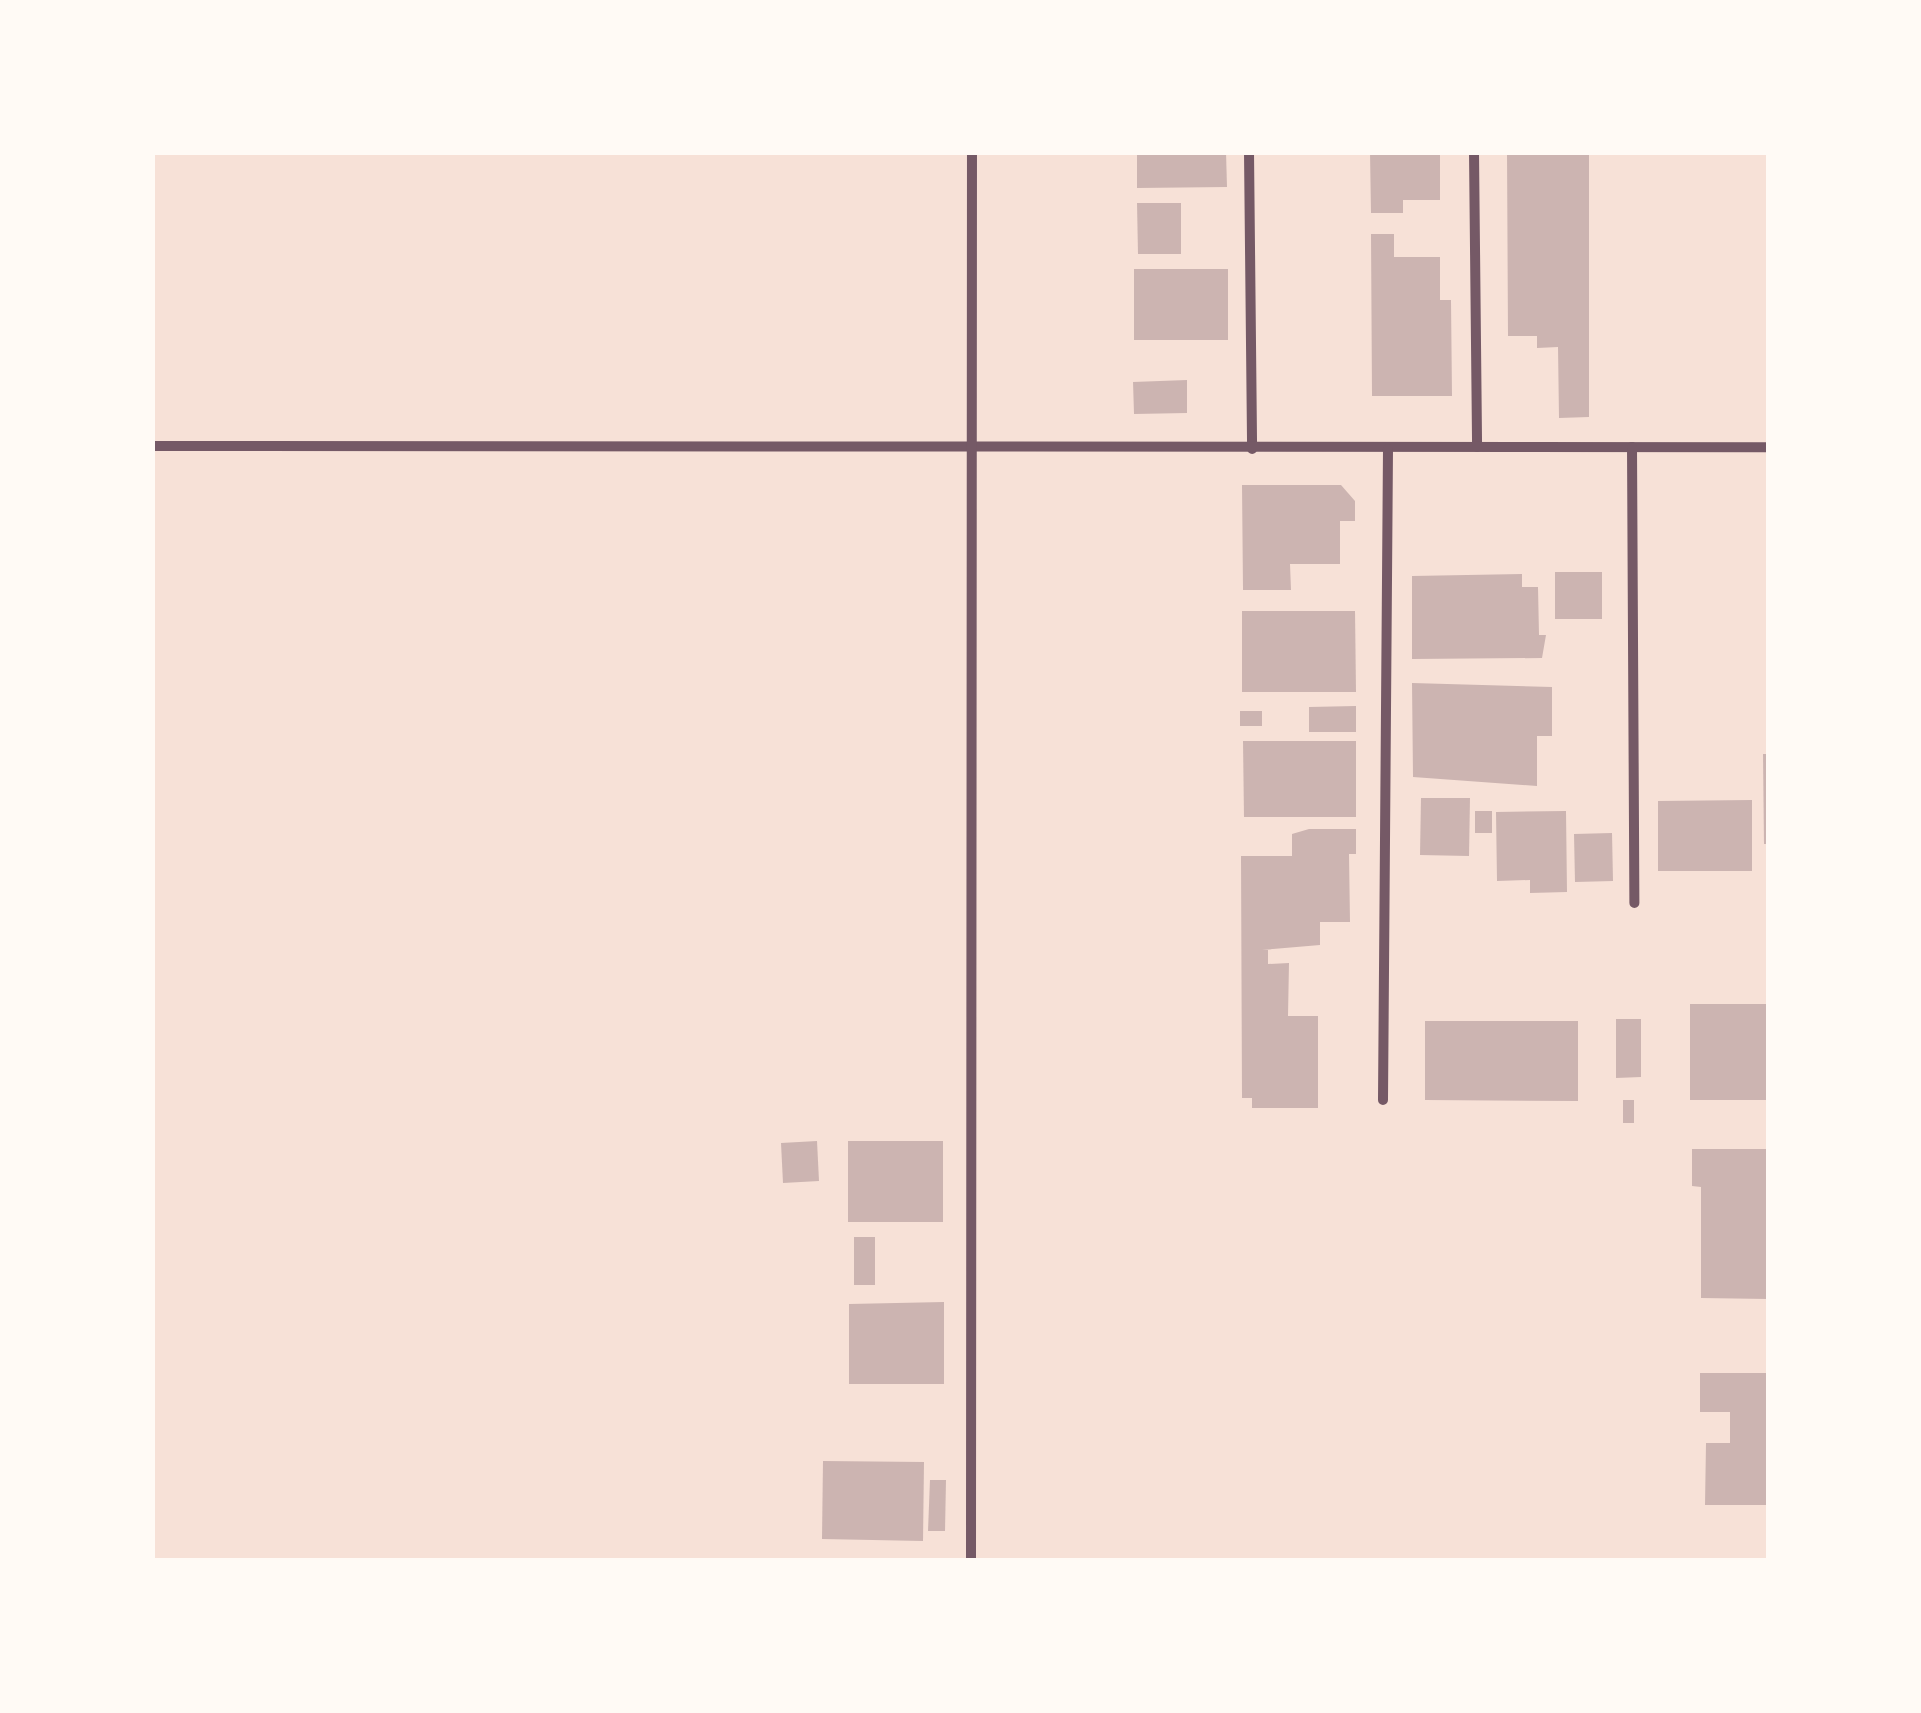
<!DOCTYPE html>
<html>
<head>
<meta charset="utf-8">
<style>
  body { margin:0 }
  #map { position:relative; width:1921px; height:1713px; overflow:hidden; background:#f7e1d7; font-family:"Fira Sans Condensed",sans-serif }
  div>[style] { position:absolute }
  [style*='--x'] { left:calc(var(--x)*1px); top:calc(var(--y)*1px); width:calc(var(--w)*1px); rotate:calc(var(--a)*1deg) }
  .building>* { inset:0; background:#ccb4b1 }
  .minor>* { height:10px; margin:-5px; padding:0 5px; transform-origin:5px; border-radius:5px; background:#755966 }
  span { translate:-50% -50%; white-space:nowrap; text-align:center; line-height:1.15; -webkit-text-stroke:9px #fffaf5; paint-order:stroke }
  .frame { position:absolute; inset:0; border:155px solid #fffaf5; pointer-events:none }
</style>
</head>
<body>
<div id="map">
  <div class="building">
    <div style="clip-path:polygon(1137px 152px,1226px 152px,1227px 187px,1137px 188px)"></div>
    <div style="clip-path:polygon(1370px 152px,1440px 152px,1440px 200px,1403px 200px,1403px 213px,1371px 213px)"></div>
    <div style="clip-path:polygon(1507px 152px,1589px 152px,1589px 417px,1559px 418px,1558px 347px,1537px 348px,1537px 336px,1508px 336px)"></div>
    <div style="clip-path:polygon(1137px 203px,1181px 203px,1181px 254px,1138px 254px)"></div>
    <div style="clip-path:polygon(1371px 234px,1394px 234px,1394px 257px,1440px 257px,1440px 300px,1451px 300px,1452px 396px,1372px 396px)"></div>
    <div style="clip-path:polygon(1134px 269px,1228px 269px,1228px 340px,1134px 340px)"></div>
    <div style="clip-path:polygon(1187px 380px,1187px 413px,1134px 414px,1133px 382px)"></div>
    <div style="clip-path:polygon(1242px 485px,1341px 485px,1355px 501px,1355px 521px,1340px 521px,1340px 564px,1290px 564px,1291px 590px,1243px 590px)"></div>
    <div style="clip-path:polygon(1555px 572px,1602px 572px,1602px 619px,1555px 619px)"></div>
    <div style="clip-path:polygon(1522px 574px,1522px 587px,1538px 587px,1539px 635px,1546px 635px,1542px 658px,1412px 659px,1412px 576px)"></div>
    <div style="clip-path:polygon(1242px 611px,1355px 611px,1356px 692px,1242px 692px)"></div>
    <div style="clip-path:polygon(1412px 683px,1552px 687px,1552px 736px,1537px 736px,1537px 786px,1413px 777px)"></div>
    <div style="clip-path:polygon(1356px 706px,1356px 732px,1309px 732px,1309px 707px)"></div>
    <div style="clip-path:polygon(1240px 711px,1262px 711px,1262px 726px,1240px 726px)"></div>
    <div style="clip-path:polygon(1243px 741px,1356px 741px,1356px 817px,1244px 817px)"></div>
    <div style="clip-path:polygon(1763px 754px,1768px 754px,1768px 844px,1764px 844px)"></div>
    <div style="clip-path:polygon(1421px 798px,1470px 798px,1469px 856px,1420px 855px)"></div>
    <div style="clip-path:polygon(1752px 800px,1752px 871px,1658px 871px,1658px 801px)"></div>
    <div style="clip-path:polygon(1475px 811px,1492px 811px,1492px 833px,1475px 833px)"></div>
    <div style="clip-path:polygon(1566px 811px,1567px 892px,1530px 893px,1530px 880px,1497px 881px,1496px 812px)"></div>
    <div style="clip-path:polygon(1309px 829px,1356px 829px,1356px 854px,1349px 854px,1350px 922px,1320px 922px,1320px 945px,1262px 950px,1268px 950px,1268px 964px,1289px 963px,1288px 1016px,1318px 1016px,1318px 1108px,1252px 1108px,1252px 1098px,1242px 1098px,1241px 856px,1292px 856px,1292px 834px)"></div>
    <div style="clip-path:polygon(1612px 833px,1613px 881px,1575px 882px,1574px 834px)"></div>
    <div style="clip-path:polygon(1690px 1004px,1768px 1004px,1768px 1100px,1690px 1100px)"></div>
    <div style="clip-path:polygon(1616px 1019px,1641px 1019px,1641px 1077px,1616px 1078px)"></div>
    <div style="clip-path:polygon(1425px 1021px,1578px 1021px,1578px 1101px,1425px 1100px)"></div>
    <div style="clip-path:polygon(1623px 1100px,1634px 1100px,1634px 1123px,1623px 1123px)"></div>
    <div style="clip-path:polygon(817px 1141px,819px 1181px,783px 1183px,781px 1143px)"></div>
    <div style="clip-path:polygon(848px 1141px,943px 1141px,943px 1222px,848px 1222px)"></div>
    <div style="clip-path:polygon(1692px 1149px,1768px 1149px,1768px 1299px,1701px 1298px,1701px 1187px,1692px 1186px)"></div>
    <div style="clip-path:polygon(854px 1237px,875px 1237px,875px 1285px,854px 1285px)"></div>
    <div style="clip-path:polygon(944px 1302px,944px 1384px,849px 1384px,849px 1304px)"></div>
    <div style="clip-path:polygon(1700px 1373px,1768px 1373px,1768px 1505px,1705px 1505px,1706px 1443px,1730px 1443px,1730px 1412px,1700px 1412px)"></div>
    <div style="clip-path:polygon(823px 1461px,924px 1462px,923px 1541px,822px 1539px)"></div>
    <div style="clip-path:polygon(930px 1480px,946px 1480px,945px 1531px,928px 1531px)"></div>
  </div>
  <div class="minor">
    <div style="--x:1249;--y:152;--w:297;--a:89.4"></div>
    <div style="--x:1474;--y:152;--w:295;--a:89.4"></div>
    <div style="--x:152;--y:446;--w:1616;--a:0.04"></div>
    <div style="--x:1632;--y:447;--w:456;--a:89.7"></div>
    <div style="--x:1383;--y:1100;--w:651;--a:-89.56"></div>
    <div style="--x:971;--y:1560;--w:1408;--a:-89.96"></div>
  </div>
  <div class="frame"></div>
</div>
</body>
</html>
